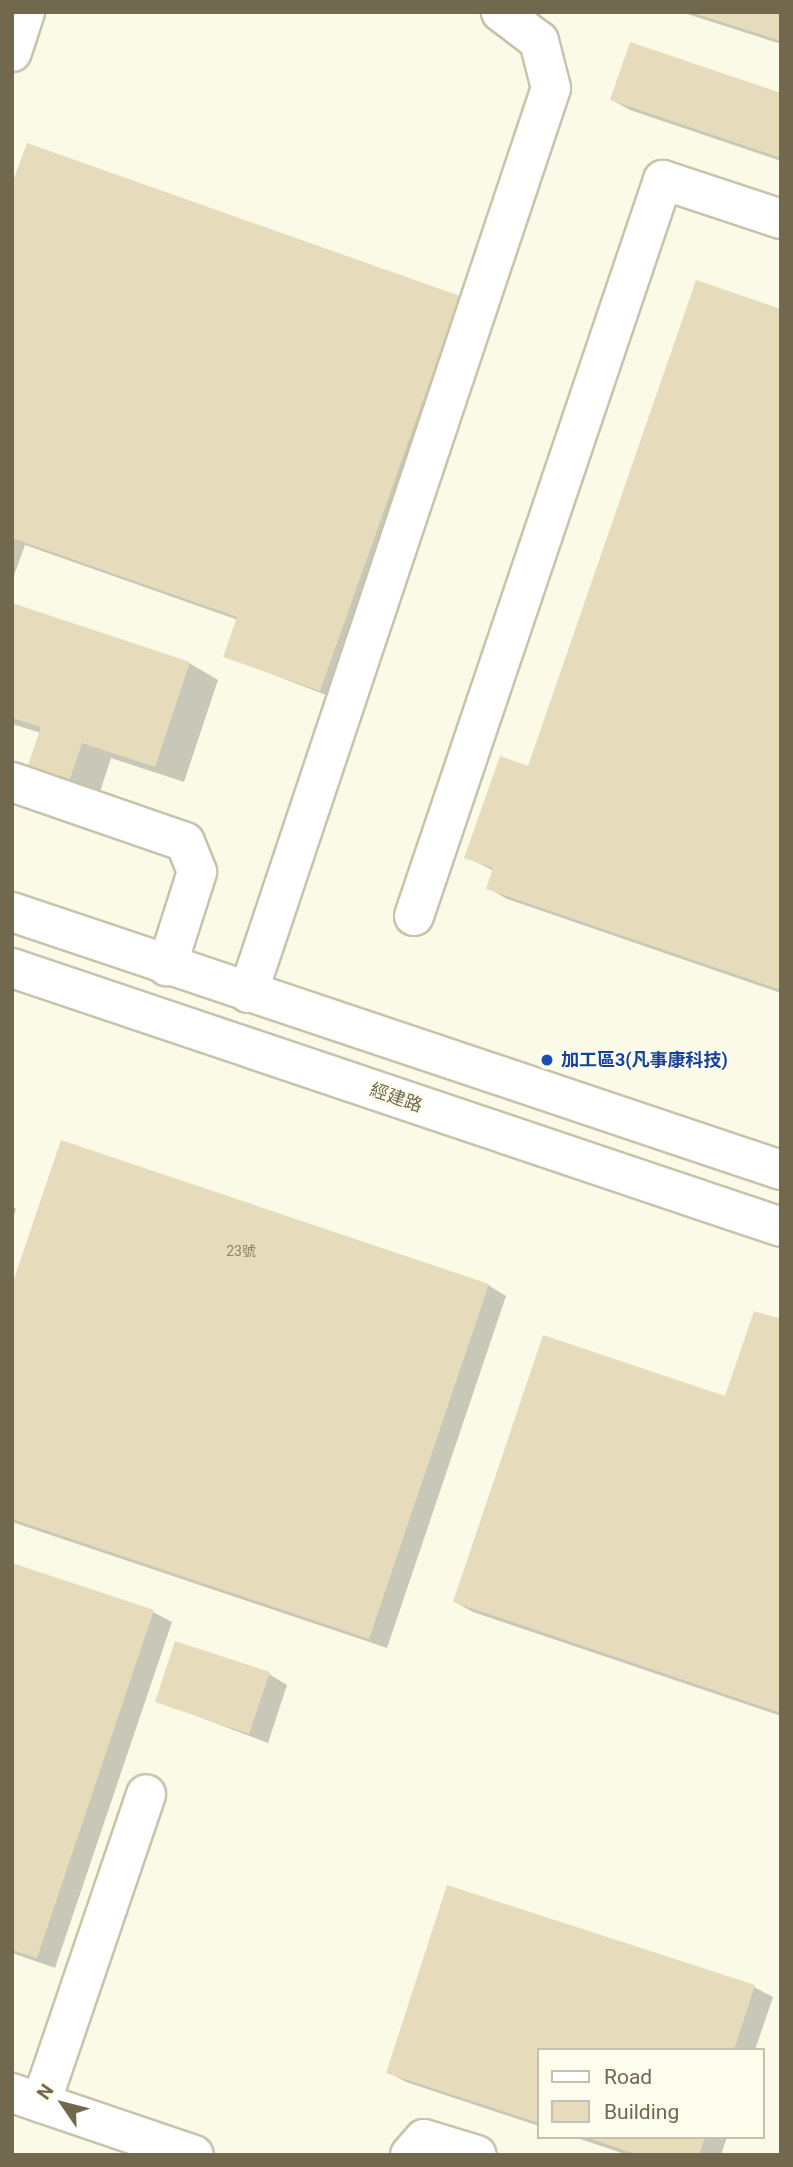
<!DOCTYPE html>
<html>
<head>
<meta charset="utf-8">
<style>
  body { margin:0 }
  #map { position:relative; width:793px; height:2167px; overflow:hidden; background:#fafae7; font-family:Roboto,"Noto Sans TC",sans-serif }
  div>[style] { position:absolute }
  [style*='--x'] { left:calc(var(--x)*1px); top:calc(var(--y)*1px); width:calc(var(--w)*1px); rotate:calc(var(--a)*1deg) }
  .shadow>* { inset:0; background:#0003 }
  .building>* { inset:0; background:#e6dcbb }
  .roads { filter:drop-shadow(2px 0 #c8c3ac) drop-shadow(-2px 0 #c8c3ac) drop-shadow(0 2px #c8c3ac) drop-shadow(0 -2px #c8c3ac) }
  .minor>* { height:38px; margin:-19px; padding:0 19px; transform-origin:19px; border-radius:19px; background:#fff }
  .dots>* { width:19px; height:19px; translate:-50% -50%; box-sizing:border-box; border:4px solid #fdfded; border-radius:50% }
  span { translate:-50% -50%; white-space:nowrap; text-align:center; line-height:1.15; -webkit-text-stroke:6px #fdfded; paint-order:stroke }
  .number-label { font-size:14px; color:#8e8569 }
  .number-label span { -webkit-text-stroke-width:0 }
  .transit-label { font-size:18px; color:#164399; font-weight:700 }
  .left { translate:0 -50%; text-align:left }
  .street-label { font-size:18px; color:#71684e }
  .frame { position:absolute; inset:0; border:14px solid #71684e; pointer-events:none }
  .legend { position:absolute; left:537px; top:2048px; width:228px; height:91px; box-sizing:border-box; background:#fdfded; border:2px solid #c5c1ad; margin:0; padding:9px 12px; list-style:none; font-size:21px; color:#71684e }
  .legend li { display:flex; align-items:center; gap:14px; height:35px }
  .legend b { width:35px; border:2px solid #c5c1ad }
  .north { position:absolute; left:28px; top:2069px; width:70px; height:70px; -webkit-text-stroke:5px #fdfded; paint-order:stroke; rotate:305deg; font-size:19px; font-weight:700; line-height:28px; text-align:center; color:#71684e }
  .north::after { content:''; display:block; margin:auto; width:24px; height:32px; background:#71684e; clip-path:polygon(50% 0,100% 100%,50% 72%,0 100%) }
</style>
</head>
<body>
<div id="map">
  <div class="shadow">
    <div style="clip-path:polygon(681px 12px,781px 12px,781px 44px)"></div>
    <div style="clip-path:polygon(781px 95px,781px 161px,630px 110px,612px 100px)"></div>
    <div style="clip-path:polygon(12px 189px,460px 297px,478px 308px,339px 700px,225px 656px,238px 620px,25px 545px,12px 581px)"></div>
    <div style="clip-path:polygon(781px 311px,781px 993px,507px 899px,488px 888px,494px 871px,466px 857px,529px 768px)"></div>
    <div style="clip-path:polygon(12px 608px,189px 663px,218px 680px,184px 782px,111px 758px,97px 801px,57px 787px,41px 733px,12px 724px)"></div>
    <div style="clip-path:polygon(12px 1206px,16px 1209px,12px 1221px)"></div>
    <div style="clip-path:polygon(488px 1285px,506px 1296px,387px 1648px,12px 1522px,12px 1290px)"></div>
    <div style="clip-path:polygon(781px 1321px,781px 1716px,473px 1612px,455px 1602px,726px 1399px)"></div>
    <div style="clip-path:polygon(12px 1564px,153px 1612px,172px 1622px,55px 1968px,12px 1953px)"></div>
    <div style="clip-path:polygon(269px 1674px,287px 1685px,268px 1743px,157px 1701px)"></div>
    <div style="clip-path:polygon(754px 1987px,773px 1997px,755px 2050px,539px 2050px,539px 2126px,406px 2082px,388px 2072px)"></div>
    <div style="clip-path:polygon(574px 2137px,727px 2137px,721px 2155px,628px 2155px)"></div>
  </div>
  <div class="building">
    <div style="clip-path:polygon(781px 12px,781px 41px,693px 13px,693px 12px)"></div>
    <div style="clip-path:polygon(630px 42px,781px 93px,781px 158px,610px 100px)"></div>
    <div style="clip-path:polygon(27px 143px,460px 296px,320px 691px,223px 657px,237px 617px,12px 538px,12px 184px)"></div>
    <div style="clip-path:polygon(696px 280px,781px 309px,781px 990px,486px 889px,493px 868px,464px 858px,500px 756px,528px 766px)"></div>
    <div style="clip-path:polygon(12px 603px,190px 662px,155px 767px,82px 743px,68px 785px,26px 771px,41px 727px,12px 718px)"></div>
    <div style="clip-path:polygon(61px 1140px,489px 1284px,369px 1639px,12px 1519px,12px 1285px)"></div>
    <div style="clip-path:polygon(754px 1311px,781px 1319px,781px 1713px,453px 1602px,543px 1335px,725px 1396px)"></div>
    <div style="clip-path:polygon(12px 1563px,154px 1610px,37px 1958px,12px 1950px)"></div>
    <div style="clip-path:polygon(175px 1641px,270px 1672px,249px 1734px,155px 1702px)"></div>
    <div style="clip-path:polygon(447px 1885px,755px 1985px,734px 2050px,539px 2050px,539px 2123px,386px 2073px)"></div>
    <div style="clip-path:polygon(586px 2137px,705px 2137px,699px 2155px,638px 2155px)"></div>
  </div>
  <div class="roads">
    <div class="minor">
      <div style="--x:12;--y:52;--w:42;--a:-72"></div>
      <div style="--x:12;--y:782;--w:183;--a:19.1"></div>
      <div style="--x:185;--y:842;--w:32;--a:68"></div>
      <div style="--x:197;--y:872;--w:99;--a:107.7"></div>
      <div style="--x:12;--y:912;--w:811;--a:18.55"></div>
      <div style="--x:414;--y:916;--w:777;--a:-71.31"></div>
      <div style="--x:663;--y:180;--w:124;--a:18.3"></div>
      <div style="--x:12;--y:968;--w:811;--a:18.61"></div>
      <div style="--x:248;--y:993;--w:954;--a:-71.49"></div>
      <div style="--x:551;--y:88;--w:49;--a:-104.3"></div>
      <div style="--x:539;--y:41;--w:48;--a:-142.7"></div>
      <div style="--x:12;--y:2093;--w:192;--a:18.8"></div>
      <div style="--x:41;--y:2103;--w:326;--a:-71.2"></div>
      <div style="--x:410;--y:2155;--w:21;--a:-49"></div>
      <div style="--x:424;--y:2139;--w:55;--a:16.8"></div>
    </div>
  </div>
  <div class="dots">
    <div style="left:547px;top:1060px;background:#1a4fb4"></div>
  </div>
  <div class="number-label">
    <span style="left:241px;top:1251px">23號</span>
  </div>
  <div class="transit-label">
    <span class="left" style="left:561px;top:1060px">加工區3(凡事康科技)</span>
  </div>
  <div class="street-label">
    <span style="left:396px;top:1098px;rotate:19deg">經建路</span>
  </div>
  <div class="frame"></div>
  <ul class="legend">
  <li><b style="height:9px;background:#fff"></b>Road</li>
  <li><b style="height:19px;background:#e6dcbb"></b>Building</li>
  </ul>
  <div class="north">N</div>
</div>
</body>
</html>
